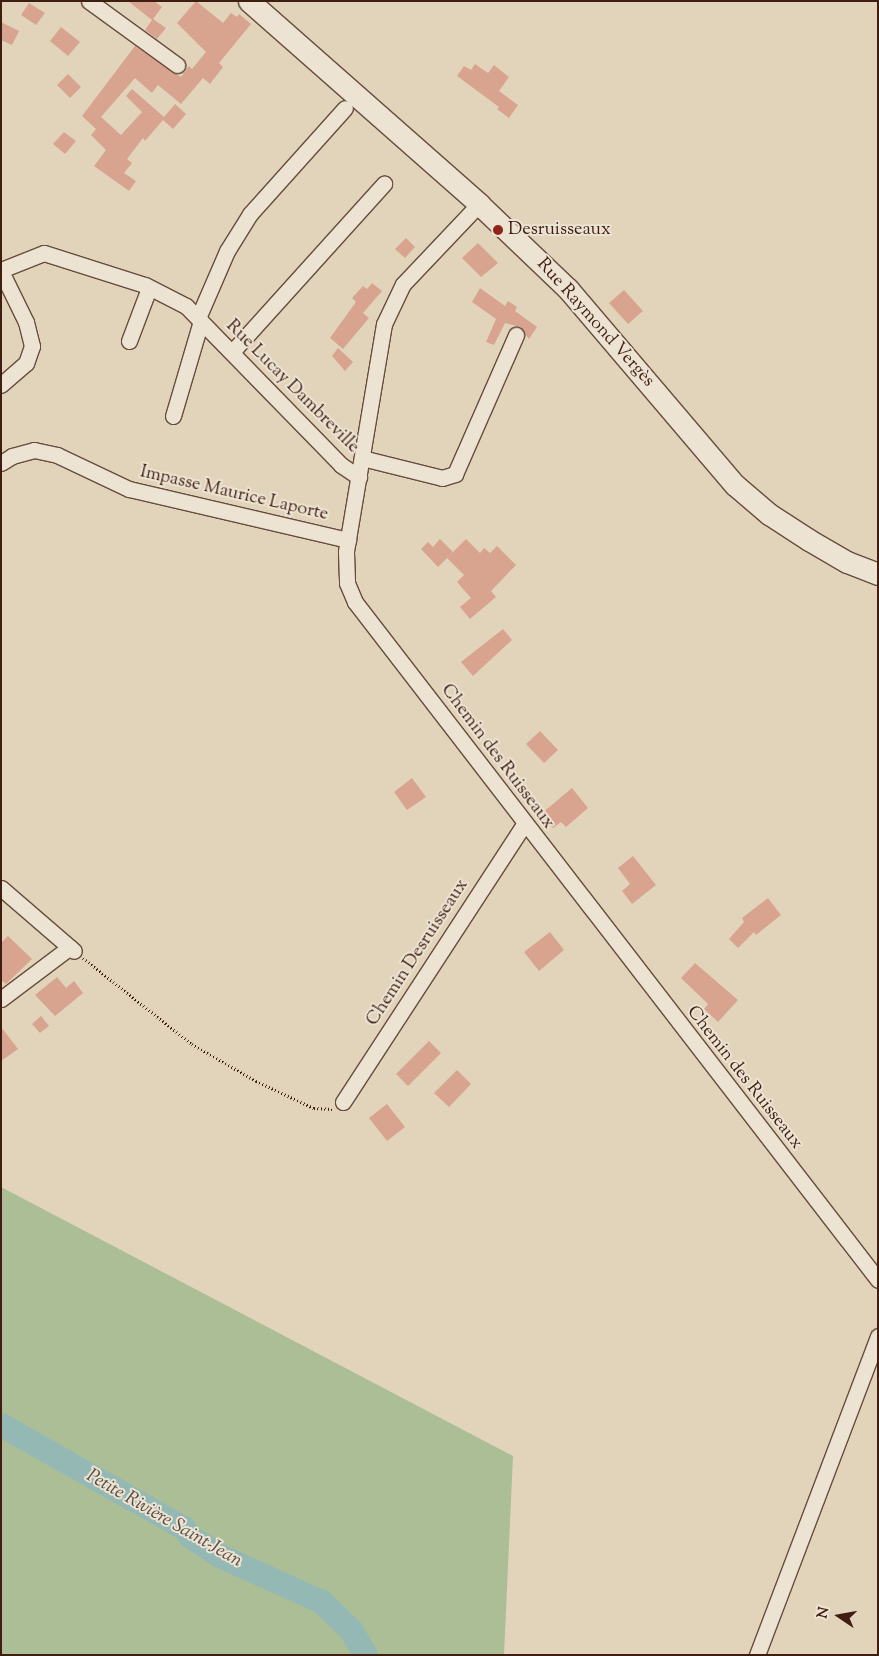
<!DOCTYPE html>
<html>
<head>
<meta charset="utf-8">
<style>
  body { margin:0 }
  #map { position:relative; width:879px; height:1656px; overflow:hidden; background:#e1d4bb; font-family:"Sorts Mill Goudy",serif }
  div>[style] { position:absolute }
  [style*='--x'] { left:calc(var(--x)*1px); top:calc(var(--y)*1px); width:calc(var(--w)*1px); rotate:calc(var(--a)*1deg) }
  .green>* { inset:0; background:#acbe95 }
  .river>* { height:24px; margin:-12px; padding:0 12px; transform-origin:12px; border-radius:12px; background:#94b8b4 }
  .building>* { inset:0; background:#d9a48f }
  .path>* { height:2.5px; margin-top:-1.25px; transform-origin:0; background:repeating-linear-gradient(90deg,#3f1e11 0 1px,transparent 0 3.5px) }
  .roads { filter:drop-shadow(1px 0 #684c3c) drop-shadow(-1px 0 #684c3c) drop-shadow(0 1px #684c3c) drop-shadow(0 -1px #684c3c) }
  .street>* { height:15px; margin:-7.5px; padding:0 7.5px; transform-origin:7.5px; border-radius:7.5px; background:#ece3d3 }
  .secondary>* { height:21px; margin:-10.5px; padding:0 10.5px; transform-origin:10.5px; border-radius:10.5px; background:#ece3d3 }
  .dots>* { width:14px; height:14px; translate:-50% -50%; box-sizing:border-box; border:2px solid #ece3d3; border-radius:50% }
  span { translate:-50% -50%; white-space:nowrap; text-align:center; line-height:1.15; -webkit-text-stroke:4px #ece3d3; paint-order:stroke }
  .poi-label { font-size:18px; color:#3f1e11 }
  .left { translate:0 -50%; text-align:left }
  .street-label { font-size:18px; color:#3f1e11 }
  .water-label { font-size:19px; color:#584c42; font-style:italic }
  .frame { position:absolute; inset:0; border:2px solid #3f1e11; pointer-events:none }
  .north { position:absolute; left:814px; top:1591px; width:50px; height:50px; -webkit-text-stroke:4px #ece3d3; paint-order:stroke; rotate:282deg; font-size:14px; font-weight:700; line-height:20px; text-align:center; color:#3f1e11 }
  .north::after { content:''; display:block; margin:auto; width:18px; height:22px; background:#3f1e11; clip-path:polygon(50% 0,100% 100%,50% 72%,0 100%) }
</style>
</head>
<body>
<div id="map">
  <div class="green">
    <div style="clip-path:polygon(1px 1187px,513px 1456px,504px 1655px,1px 1655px)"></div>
  </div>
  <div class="river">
    <div style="--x:1;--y:1425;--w:210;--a:29.4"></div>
    <div style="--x:184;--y:1528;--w:11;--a:52"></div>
    <div style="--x:191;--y:1537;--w:35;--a:33"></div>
    <div style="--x:220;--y:1556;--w:112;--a:24.3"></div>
    <div style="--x:322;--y:1602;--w:40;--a:44"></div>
    <div style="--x:351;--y:1630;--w:29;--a:59"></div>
  </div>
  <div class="building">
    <div style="clip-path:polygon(128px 1px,154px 1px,162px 7px,153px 19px,166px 28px,157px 39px,145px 30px,152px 20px)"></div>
    <div style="clip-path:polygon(196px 1px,223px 23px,231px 13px,237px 17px,239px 14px,251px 24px,219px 63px,223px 67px,210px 84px,203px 78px,181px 104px,158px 85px,152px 93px,135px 78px,101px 117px,121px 135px,142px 112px,126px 96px,132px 89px,164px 117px,175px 104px,186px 114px,173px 129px,163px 120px,145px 141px,143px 138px,127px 159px,132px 163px,124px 173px,136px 181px,129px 191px,94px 166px,106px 150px,91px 135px,96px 129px,82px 116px,135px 46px,181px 77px,189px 66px,192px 69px,206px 52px,177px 23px)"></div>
    <div style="clip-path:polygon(29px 3px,45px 13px,36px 25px,21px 15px)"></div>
    <div style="clip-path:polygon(1px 22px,19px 31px,12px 45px,1px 40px)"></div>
    <div style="clip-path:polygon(61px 27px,80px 42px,68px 56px,50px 41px)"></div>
    <div style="clip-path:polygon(475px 64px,488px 73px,494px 65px,509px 77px,499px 91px,518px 105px,509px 118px,497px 109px,499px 107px,457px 76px,464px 66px,471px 70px)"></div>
    <div style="clip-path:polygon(68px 74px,81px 87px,70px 98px,57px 85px)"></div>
    <div style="clip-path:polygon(64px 132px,76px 141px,65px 154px,53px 144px)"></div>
    <div style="clip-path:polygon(406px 238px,415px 247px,405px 258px,395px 249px)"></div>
    <div style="clip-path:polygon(478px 243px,498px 263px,481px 277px,462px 258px)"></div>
    <div style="clip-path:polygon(372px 283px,382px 291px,363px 313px,369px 318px,343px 349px,330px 338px,356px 302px,352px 298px,363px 286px,367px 289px)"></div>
    <div style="clip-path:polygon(480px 288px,505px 306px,508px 301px,517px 307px,515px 311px,537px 327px,529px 339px,520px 327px,505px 323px,494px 345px,486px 342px,496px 319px,472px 302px)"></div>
    <div style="clip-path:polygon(624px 290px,643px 311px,628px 324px,609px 303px)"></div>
    <div style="clip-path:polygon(338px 348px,353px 362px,345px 371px,332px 356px)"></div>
    <div style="clip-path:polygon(440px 539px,453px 552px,438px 567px,421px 549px,428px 542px,433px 547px)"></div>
    <div style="clip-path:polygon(466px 539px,480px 553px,484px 548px,490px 553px,497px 546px,516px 565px,491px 591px,496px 597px,470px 619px,460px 607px,471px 598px,457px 582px,464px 575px,447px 558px)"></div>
    <div style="clip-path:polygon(503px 629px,512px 640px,473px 676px,461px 662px)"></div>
    <div style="clip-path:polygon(540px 731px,558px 750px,544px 763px,526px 744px)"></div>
    <div style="clip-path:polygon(412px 778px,426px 797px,407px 810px,394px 792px)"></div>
    <div style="clip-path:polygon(572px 788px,588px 808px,566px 827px,561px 822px,553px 828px,541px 814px)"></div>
    <div style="clip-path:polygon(633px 856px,656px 885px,632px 904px,622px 891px,630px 884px,618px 868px)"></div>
    <div style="clip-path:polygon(768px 898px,781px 915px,756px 935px,754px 932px,738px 948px,729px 939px,744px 922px,742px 918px)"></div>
    <div style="clip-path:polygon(550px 932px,564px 950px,539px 971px,524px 952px)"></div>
    <div style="clip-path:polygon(8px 936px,32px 959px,6px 984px,1px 980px,1px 943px)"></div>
    <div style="clip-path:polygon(695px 963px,738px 1000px,718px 1022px,704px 1009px,708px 1004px,681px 978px)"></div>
    <div style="clip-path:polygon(57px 977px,66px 988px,74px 981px,83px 993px,55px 1016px,35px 995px)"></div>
    <div style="clip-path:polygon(41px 1016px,49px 1026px,40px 1033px,32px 1024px)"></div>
    <div style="clip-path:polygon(1px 1027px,18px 1049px,1px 1061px)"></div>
    <div style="clip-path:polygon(429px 1041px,441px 1053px,408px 1086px,396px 1074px)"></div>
    <div style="clip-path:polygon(457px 1070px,471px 1084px,449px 1107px,434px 1093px)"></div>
    <div style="clip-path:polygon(387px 1104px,405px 1127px,387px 1141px,369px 1118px)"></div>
  </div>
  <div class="path">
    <div style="--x:83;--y:958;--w:139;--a:38.3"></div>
    <div style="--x:192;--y:1044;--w:74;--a:30"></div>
    <div style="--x:256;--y:1081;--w:64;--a:25"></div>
    <div style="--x:314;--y:1108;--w:18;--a:3"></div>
  </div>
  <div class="roads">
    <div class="street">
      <div style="--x:89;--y:1;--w:109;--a:36"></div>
      <div style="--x:479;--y:204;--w:110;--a:133.5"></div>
      <div style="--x:403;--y:284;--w:44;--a:115.4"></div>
      <div style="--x:384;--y:324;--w:231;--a:99.5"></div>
      <div style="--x:346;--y:552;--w:31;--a:88"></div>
      <div style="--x:347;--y:583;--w:21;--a:67"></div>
      <div style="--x:355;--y:602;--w:856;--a:52.35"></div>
      <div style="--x:1;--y:270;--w:46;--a:-21.6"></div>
      <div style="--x:44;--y:253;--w:106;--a:17.6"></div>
      <div style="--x:145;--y:285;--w:46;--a:27.1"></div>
      <div style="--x:186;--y:306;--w:222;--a:45.7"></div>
      <div style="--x:341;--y:465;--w:22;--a:34"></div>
      <div style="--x:1;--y:271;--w:57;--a:63.9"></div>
      <div style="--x:26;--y:322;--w:25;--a:76"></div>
      <div style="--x:32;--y:346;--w:18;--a:109"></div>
      <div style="--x:26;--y:363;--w:33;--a:139"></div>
      <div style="--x:198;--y:318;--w:73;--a:-66.6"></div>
      <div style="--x:227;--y:251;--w:44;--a:-58.1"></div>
      <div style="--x:250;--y:214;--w:142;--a:-48.1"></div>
      <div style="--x:129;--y:341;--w:57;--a:-69.3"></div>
      <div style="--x:232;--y:352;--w:227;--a:-47.9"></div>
      <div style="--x:173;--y:416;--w:99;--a:-73.6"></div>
      <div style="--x:362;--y:458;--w:82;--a:14"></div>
      <div style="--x:442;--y:478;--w:14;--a:-17"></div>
      <div style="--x:455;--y:474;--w:152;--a:-66.3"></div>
      <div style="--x:1;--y:463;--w:13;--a:-32"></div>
      <div style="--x:12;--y:456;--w:23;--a:-15"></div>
      <div style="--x:34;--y:450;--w:24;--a:12"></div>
      <div style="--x:57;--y:455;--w:80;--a:25.3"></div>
      <div style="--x:129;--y:489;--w:225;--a:13.1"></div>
      <div style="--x:1;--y:888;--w:96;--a:40.8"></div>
      <div style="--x:1;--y:999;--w:86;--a:-37"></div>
      <div style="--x:343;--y:1102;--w:332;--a:-56.9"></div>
      <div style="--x:757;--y:1655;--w:341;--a:-69.2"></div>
    </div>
    <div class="secondary">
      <div style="--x:249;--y:1;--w:307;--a:41.4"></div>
      <div style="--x:479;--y:204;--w:123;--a:43.7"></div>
      <div style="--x:568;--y:289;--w:257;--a:49.6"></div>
      <div style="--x:735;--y:485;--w:45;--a:40.5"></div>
      <div style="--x:769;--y:514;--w:48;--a:33"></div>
      <div style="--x:809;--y:540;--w:44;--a:30.1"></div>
      <div style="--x:847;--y:562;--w:33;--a:21"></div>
    </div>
  </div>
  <div class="dots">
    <div style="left:498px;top:230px;background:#8f2418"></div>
  </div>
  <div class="poi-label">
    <span class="left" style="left:508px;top:230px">Desruisseaux</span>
  </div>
  <div class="street-label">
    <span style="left:595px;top:323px;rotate:48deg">Rue Raymond Vergès</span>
    <span style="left:292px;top:387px;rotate:45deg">Rue Lucay Dambreville</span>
    <span style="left:234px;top:494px;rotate:13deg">Impasse Maurice Laporte</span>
    <span style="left:497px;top:757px;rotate:53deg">Chemin des Ruisseaux</span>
    <span style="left:418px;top:953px;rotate:-57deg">Chemin Desruisseaux</span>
    <span style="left:744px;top:1078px;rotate:52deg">Chemin des Ruisseaux</span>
  </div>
  <div class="water-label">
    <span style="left:164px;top:1519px;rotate:30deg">Petite Rivière Saint-Jean</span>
  </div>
  <div class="frame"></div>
  <div class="north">N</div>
</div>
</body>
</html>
